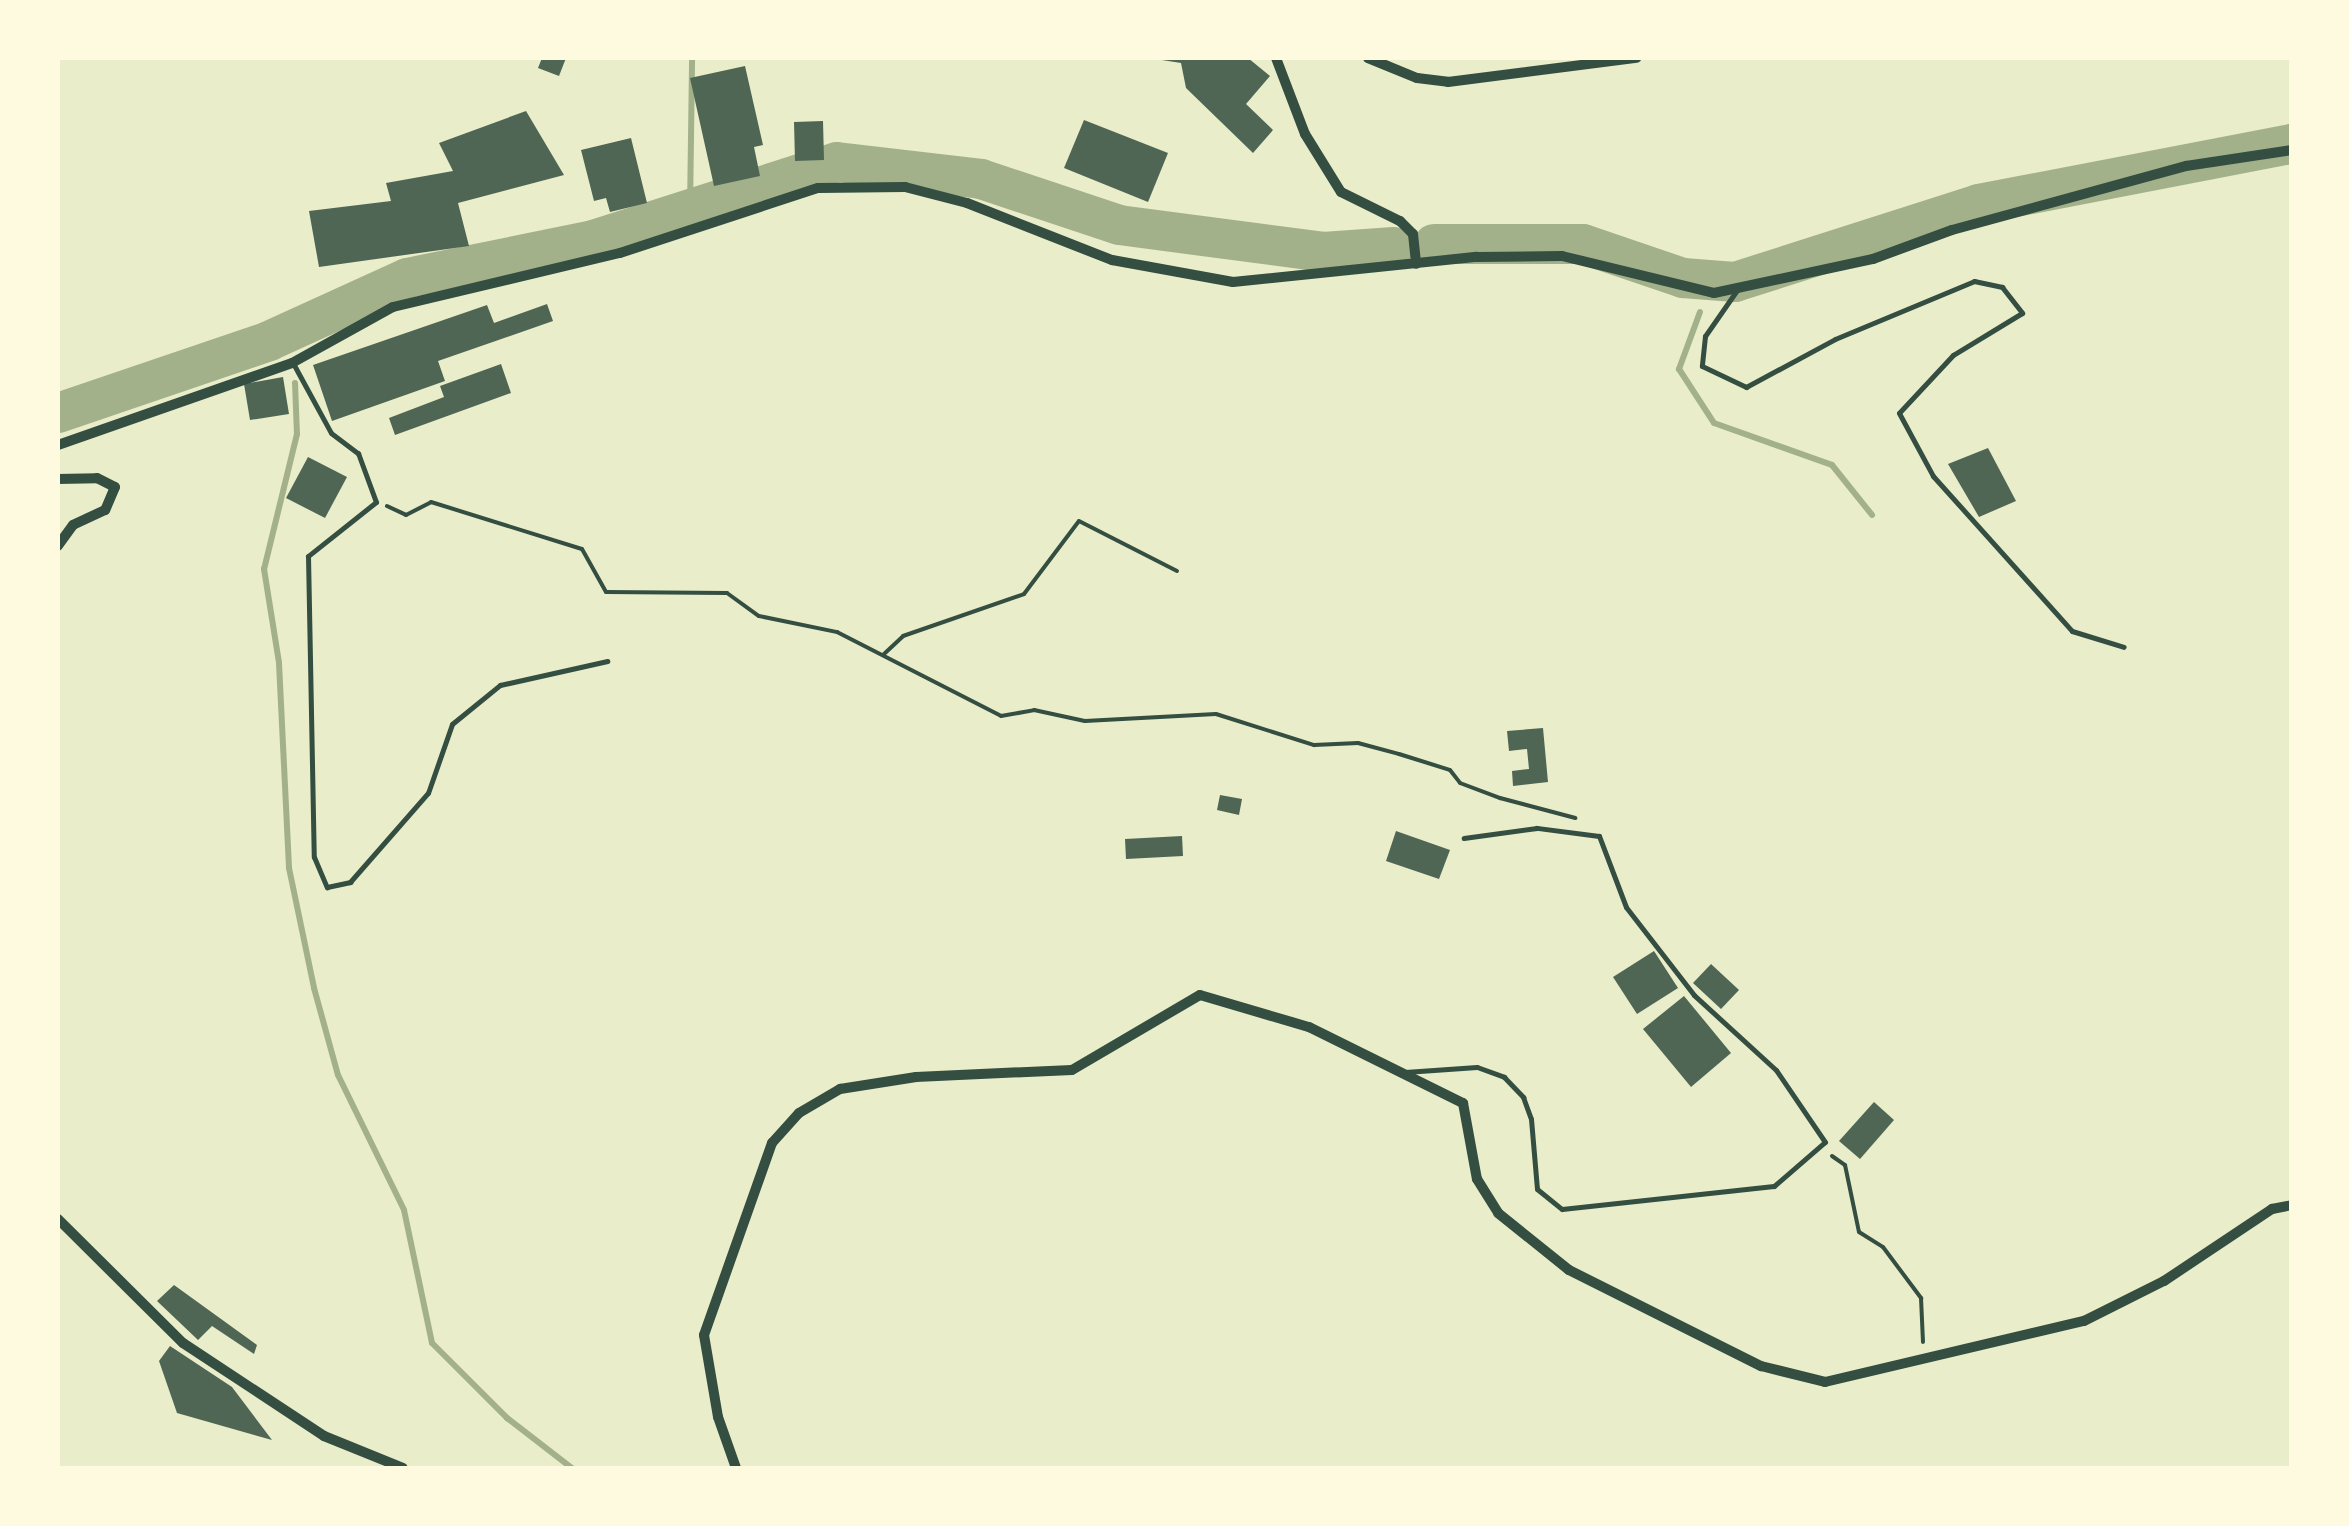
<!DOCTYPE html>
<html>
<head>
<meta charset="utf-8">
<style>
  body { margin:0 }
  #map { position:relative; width:2349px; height:1526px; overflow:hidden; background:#e9edc9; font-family:Inter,sans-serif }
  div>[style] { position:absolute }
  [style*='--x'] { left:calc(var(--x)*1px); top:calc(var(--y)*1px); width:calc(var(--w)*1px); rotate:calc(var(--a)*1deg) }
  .stream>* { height:6px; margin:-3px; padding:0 3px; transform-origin:3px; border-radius:3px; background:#a3b18a }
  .river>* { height:40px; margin:-20px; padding:0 20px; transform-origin:20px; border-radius:20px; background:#a3b18a }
  .building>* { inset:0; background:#4f6655 }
  .path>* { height:4px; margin:-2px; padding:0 2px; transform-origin:2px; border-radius:2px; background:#344e41 }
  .service>* { height:5px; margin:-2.5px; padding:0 2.5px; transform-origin:2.5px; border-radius:2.5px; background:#344e41 }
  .minor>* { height:10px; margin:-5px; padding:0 5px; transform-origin:5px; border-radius:5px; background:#344e41 }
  span { translate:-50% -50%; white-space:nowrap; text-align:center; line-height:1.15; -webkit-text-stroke:8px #fefae0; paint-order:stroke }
  .frame { position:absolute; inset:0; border:60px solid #fefae0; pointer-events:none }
</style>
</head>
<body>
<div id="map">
  <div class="stream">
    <div style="--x:690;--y:209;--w:151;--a:-89.2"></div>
    <div style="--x:1710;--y:282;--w:2;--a:-63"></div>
    <div style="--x:1700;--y:312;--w:61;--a:110.2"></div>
    <div style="--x:1679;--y:369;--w:64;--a:57.1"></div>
    <div style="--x:1714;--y:423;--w:125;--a:19.6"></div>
    <div style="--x:1832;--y:465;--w:64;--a:51.3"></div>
    <div style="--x:269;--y:341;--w:8;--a:60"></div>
    <div style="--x:295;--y:383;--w:51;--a:87.8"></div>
    <div style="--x:297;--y:434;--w:139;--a:103.7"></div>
    <div style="--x:264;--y:569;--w:95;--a:80.9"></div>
    <div style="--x:279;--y:663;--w:205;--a:87.2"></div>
    <div style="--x:289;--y:868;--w:123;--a:78.2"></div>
    <div style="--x:314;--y:988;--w:90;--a:74.6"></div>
    <div style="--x:338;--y:1075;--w:150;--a:63.9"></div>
    <div style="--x:404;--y:1210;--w:136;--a:78.1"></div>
    <div style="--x:432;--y:1343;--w:106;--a:45"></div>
    <div style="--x:507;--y:1418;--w:82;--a:37.6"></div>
  </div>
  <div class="river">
    <div style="--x:1434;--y:244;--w:149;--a:0"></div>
    <div style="--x:1583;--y:244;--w:106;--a:18.8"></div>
    <div style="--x:1683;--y:278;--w:52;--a:4.4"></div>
    <div style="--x:1735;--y:282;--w:256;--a:-17.7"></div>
    <div style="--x:1979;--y:204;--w:319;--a:-10.9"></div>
    <div style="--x:58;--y:413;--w:223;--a:-18.8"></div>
    <div style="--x:269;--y:341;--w:152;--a:-24.5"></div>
    <div style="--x:407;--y:278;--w:190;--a:-11.5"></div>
    <div style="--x:593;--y:240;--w:256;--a:-17.7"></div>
    <div style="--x:837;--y:162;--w:145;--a:6.7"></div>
    <div style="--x:981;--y:179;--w:145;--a:18.4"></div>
    <div style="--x:1119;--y:225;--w:206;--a:7.5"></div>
    <div style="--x:1323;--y:252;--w:71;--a:-4"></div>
  </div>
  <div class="building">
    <div style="clip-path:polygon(542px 58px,566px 58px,559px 76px,538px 68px)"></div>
    <div style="clip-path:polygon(1149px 58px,1248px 58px,1270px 76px,1246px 104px,1273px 130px,1253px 153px,1186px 88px,1181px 63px)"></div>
    <div style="clip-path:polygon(745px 66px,763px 145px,754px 147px,760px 176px,714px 186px,690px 78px)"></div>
    <div style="clip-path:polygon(526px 111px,564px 175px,458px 203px,469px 246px,319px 267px,309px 211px,391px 201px,386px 183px,453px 171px,439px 143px)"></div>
    <div style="clip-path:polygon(1084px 120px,1168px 153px,1148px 202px,1064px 168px)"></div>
    <div style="clip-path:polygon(823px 121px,824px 160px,795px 161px,794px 122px)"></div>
    <div style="clip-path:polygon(631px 138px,647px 203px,610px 212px,606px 198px,594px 201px,581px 150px)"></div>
    <div style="clip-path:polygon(547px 304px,553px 321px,438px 361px,445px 381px,332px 421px,313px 365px,487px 305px,494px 323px)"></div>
    <div style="clip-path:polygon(501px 364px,511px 393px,395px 435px,389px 418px,444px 397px,440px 386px)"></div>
    <div style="clip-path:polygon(283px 377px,289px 414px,250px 420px,244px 384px)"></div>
    <div style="clip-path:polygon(1988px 448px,2016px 501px,1979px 517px,1948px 464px)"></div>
    <div style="clip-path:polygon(308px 457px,347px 477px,325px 518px,286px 498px)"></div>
    <div style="clip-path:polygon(1543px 728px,1548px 782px,1513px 786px,1512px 771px,1529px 769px,1527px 749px,1509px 751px,1507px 731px)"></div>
    <div style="clip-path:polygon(1220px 795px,1242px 799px,1239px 815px,1217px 810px)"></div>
    <div style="clip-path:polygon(1396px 831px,1450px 850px,1439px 879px,1386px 861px)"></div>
    <div style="clip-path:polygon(1182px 836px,1183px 856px,1126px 859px,1125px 839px)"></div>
    <div style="clip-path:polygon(1654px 951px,1678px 988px,1637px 1014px,1613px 977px)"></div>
    <div style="clip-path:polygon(1711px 964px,1739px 990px,1721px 1009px,1693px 983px)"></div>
    <div style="clip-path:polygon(1684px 996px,1731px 1053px,1691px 1087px,1643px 1029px)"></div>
    <div style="clip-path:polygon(1874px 1102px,1894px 1120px,1860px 1159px,1839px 1141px)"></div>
    <div style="clip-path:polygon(174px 1285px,257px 1345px,254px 1354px,212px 1326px,198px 1340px,157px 1301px)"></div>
    <div style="clip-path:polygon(170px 1346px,232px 1387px,272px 1440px,177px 1413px,159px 1361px)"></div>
  </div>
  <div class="path">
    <div style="--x:387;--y:506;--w:21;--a:25"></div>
    <div style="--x:406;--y:515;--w:28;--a:-27"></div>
    <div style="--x:431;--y:502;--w:158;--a:17.3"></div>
    <div style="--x:582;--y:549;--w:49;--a:60.8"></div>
    <div style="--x:606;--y:592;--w:121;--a:0.5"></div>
    <div style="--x:727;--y:593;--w:39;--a:36"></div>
    <div style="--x:759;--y:616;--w:80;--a:11.6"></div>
    <div style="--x:837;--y:632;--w:184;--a:27.1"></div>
    <div style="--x:1001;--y:716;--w:34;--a:-10"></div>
    <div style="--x:1034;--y:710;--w:52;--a:12.2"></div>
    <div style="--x:1085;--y:721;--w:131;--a:-3.1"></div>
    <div style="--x:1216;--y:714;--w:103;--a:17.6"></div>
    <div style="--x:1314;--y:745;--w:44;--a:-2.6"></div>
    <div style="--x:1358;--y:743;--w:42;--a:15"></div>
    <div style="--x:1399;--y:754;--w:53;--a:17.4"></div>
    <div style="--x:1450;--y:770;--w:16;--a:52"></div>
    <div style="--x:1460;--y:783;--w:43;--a:20.6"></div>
    <div style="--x:1500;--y:798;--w:78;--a:14.9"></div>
    <div style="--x:884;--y:654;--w:26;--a:-43"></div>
    <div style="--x:903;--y:636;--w:128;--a:-19.1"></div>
    <div style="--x:1024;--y:594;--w:91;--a:-53"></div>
    <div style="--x:1079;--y:521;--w:110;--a:27"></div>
    <div style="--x:1832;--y:1156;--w:16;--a:35"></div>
    <div style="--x:1845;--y:1165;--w:68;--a:78.2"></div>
    <div style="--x:1859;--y:1232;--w:28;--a:32"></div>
    <div style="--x:1883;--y:1247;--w:64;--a:53.3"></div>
    <div style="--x:1921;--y:1298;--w:44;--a:87.4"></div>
  </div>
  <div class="service">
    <div style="--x:1737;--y:290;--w:56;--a:124.8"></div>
    <div style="--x:1705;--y:336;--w:30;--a:96"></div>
    <div style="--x:1702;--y:366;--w:49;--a:25.5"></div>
    <div style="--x:1746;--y:387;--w:101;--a:-28.3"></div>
    <div style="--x:1835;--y:339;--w:151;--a:-22.6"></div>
    <div style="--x:1974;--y:281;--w:29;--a:12"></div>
    <div style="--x:2002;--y:287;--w:33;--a:52"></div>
    <div style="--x:2022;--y:313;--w:81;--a:148.7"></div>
    <div style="--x:1953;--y:355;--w:79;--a:133"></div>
    <div style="--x:1899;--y:413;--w:72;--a:61.6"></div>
    <div style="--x:1933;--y:476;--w:208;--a:48.1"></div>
    <div style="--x:2072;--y:631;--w:54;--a:17.1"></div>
    <div style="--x:294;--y:365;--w:77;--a:61.4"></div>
    <div style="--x:331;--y:433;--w:34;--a:37"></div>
    <div style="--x:358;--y:453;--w:52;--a:69.8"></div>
    <div style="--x:376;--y:502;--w:87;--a:141.5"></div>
    <div style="--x:308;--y:556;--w:301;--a:88.9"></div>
    <div style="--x:314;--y:857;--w:33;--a:67"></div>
    <div style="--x:327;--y:887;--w:24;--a:-12"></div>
    <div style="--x:350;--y:882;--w:118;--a:-48.8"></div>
    <div style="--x:428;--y:793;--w:73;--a:-70.8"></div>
    <div style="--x:452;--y:724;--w:62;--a:-39.1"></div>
    <div style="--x:500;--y:685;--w:110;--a:-12.6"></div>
    <div style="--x:1405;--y:1072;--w:72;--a:-4"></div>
    <div style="--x:1477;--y:1067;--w:29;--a:20"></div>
    <div style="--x:1504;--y:1077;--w:28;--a:46"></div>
    <div style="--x:1523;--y:1097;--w:23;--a:70"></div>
    <div style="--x:1531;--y:1119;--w:70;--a:85.1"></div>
    <div style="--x:1537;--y:1189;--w:32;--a:39"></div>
    <div style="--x:1562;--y:1209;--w:213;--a:-6.2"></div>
    <div style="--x:1774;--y:1186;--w:67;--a:-40.8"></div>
    <div style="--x:1825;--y:1142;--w:87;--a:-124.2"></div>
    <div style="--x:1776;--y:1070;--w:111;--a:-137.6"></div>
    <div style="--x:1694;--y:995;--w:111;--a:-127.7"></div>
    <div style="--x:1626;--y:907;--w:76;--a:-110.8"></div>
    <div style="--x:1599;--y:836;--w:63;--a:-172.6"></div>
    <div style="--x:1537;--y:828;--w:74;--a:172.2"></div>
  </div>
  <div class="minor">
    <div style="--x:1276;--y:58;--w:81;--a:69.1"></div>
    <div style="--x:1305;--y:134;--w:68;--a:58.2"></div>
    <div style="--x:1341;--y:192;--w:66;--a:26.2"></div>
    <div style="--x:1400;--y:221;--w:18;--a:45"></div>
    <div style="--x:1413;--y:234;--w:30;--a:84"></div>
    <div style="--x:1368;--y:58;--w:53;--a:22.2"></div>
    <div style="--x:1417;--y:78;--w:31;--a:7"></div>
    <div style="--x:1448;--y:82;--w:190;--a:-7.3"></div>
    <div style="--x:58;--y:445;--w:248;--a:-19.3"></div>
    <div style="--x:292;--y:363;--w:115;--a:-29"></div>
    <div style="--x:393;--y:307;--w:233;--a:-13.4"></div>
    <div style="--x:620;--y:253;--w:208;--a:-18.2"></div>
    <div style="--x:818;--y:188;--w:87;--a:-0.7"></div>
    <div style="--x:905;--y:187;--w:64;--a:14.5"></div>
    <div style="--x:967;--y:203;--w:156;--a:21.5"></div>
    <div style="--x:1112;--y:260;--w:123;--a:10.3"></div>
    <div style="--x:1233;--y:282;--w:245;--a:-5.9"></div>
    <div style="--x:1477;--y:257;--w:85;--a:-0.7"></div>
    <div style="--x:1562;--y:256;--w:156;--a:13.7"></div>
    <div style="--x:1714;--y:293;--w:163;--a:-12.1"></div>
    <div style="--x:1873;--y:259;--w:84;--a:-20.2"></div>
    <div style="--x:1952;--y:230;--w:243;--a:-15.3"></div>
    <div style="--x:2186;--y:166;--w:107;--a:-8.6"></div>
    <div style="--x:58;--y:479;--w:39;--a:-1"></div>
    <div style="--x:97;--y:478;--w:20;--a:27"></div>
    <div style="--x:115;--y:487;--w:25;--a:113"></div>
    <div style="--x:105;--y:510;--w:35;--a:155"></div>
    <div style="--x:73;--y:525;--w:26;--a:126"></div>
    <div style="--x:58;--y:1219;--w:176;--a:44.8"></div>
    <div style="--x:183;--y:1343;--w:169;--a:33.4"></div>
    <div style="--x:324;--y:1436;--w:85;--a:22.1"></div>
    <div style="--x:736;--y:1468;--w:54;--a:-109.4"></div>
    <div style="--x:718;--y:1417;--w:83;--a:-99.7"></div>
    <div style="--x:704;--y:1335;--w:204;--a:-70.5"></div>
    <div style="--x:772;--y:1143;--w:40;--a:-48"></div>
    <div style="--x:799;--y:1113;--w:48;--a:-30.3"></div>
    <div style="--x:840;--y:1089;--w:77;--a:-9"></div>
    <div style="--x:916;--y:1077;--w:156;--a:-2.6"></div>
    <div style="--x:1072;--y:1070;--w:148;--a:-30.4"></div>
    <div style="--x:1200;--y:995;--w:114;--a:16.4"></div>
    <div style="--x:1309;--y:1027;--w:172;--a:26.3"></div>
    <div style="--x:1463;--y:1103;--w:77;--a:79.6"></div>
    <div style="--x:1477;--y:1179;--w:40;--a:58"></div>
    <div style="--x:1498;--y:1213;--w:91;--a:38.8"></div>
    <div style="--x:1569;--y:1270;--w:215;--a:26.6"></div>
    <div style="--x:1761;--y:1366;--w:66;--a:14"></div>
    <div style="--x:1825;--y:1382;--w:266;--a:-13.3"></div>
    <div style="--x:2084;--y:1321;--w:89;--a:-26.6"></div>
    <div style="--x:2164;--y:1281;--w:130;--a:-33.7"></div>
    <div style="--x:2272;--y:1209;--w:20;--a:-11"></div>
  </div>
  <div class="frame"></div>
</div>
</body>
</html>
